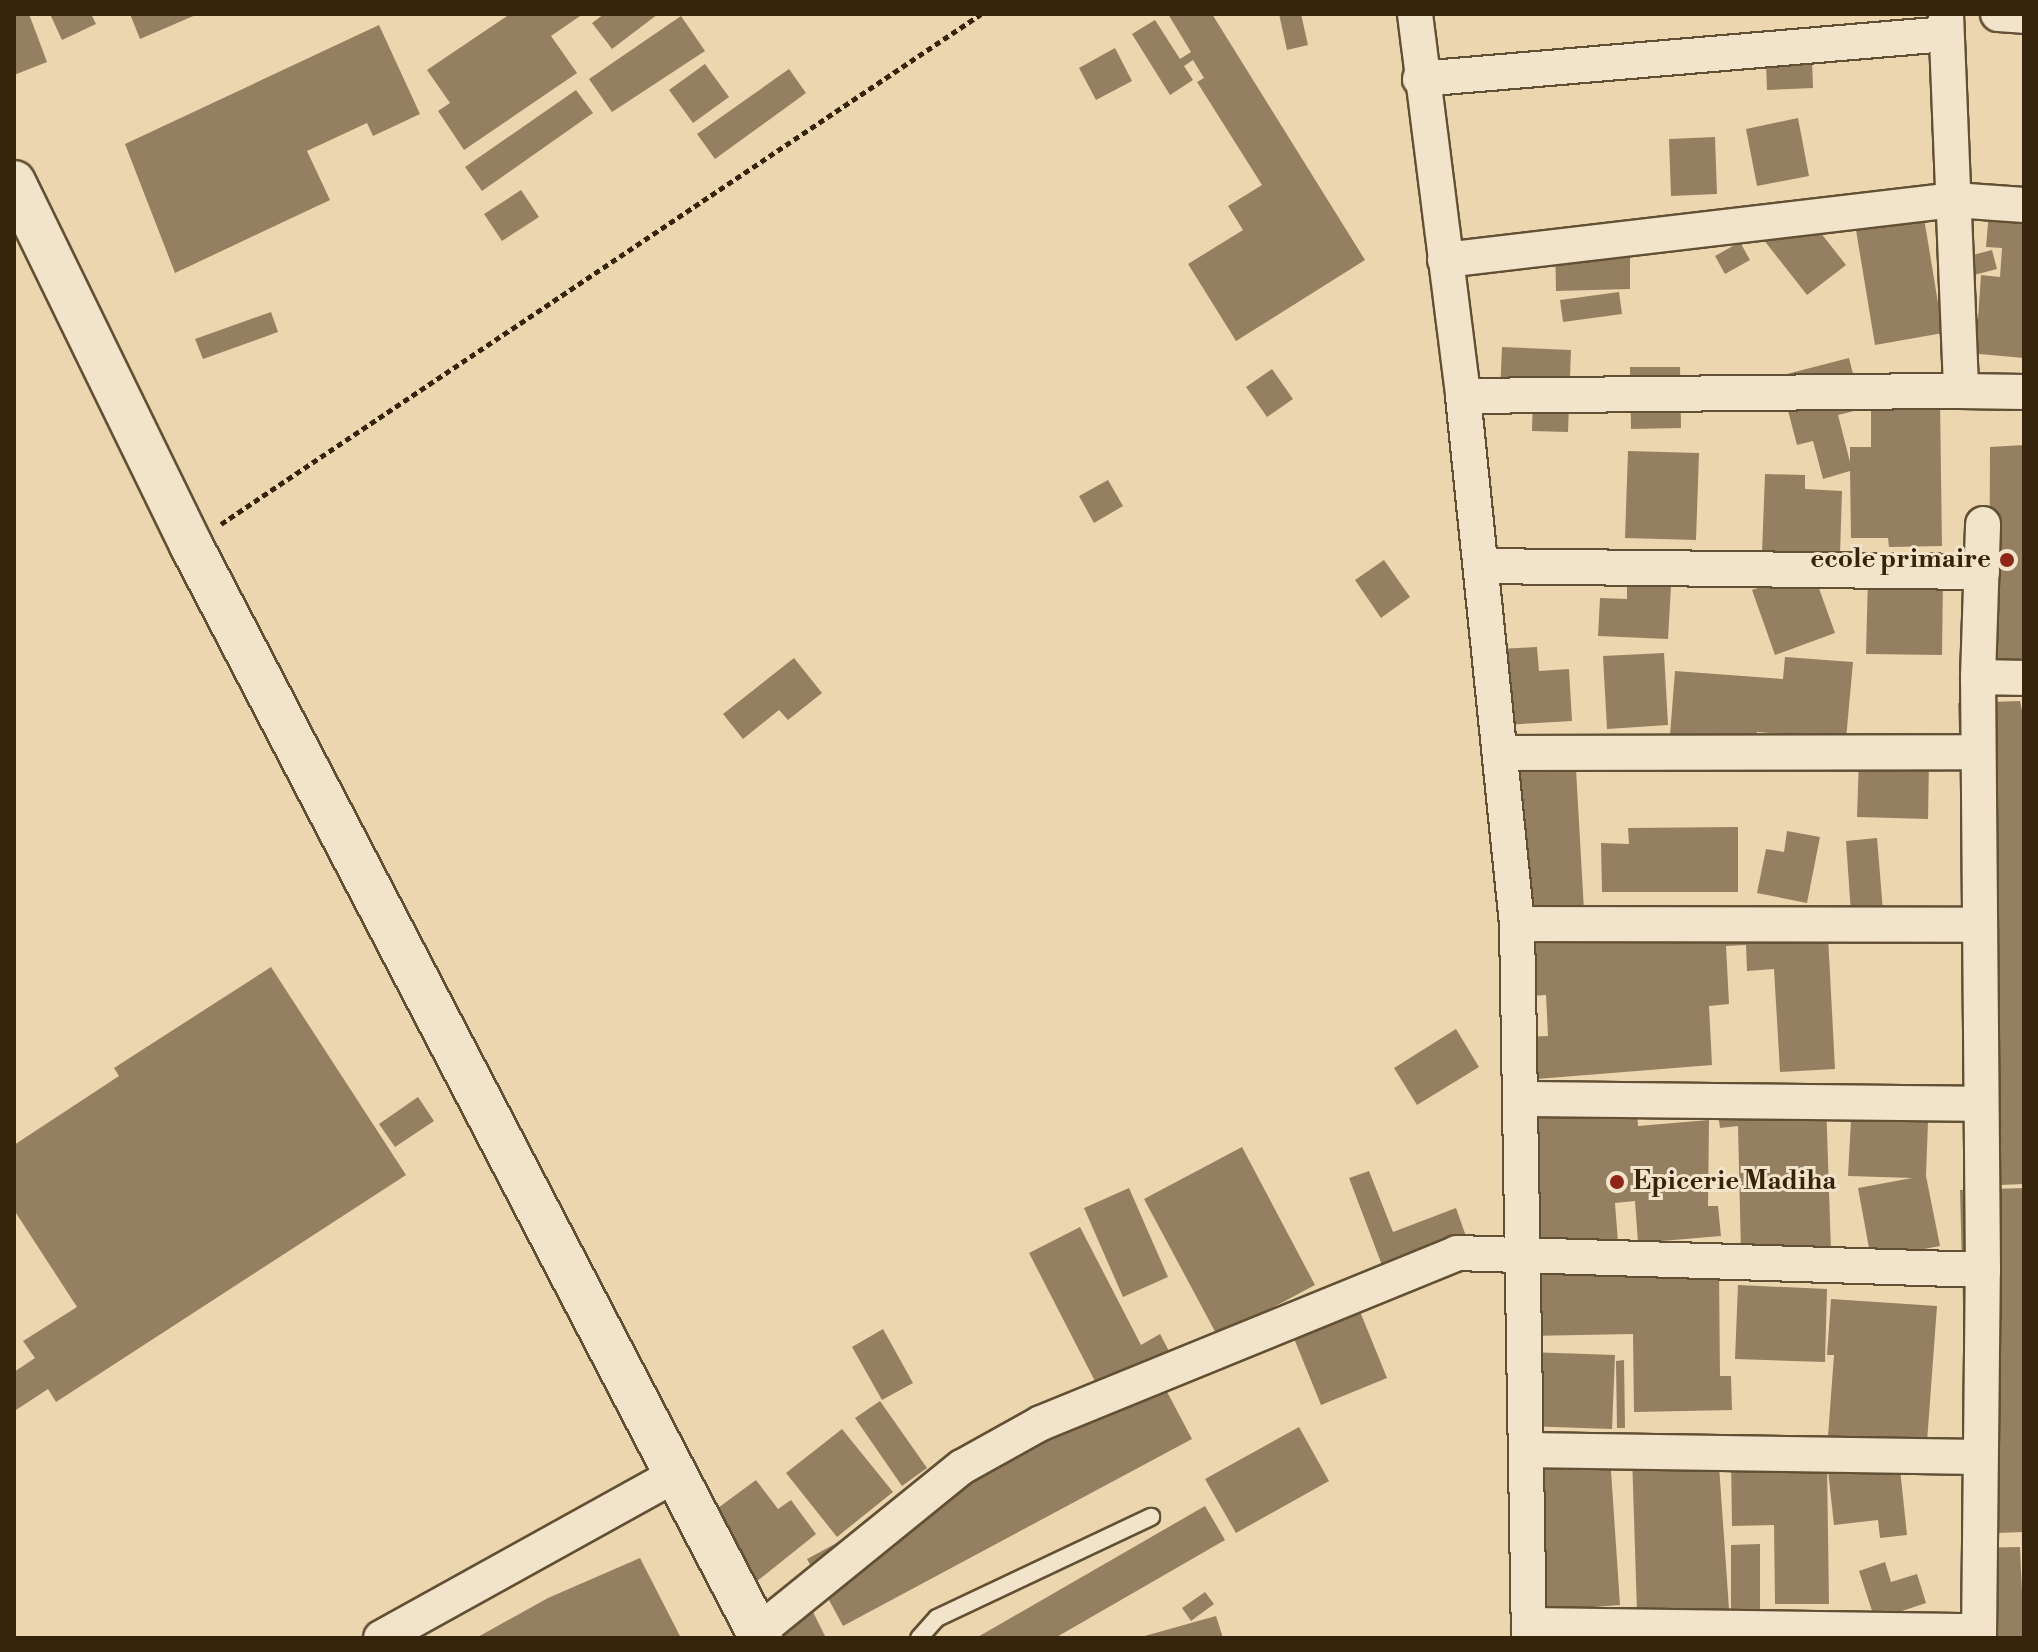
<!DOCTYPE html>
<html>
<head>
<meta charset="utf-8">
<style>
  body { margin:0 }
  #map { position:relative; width:2038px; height:1652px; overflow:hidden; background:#ebd6af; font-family:"Libre Bodoni",serif }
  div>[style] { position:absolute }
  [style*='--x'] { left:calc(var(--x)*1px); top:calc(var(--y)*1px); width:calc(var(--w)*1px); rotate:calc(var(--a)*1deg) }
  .building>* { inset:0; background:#948060 }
  .path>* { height:5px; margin-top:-2.5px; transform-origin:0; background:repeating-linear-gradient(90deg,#35230b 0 6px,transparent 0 10px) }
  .roads { filter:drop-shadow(2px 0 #625034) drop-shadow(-2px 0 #625034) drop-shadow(0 2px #625034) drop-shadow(0 -2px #625034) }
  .service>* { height:16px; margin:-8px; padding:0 8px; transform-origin:8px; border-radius:8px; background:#f2e4cb }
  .minor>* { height:34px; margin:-17px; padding:0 17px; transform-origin:17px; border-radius:17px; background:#f2e4cb }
  .tertiary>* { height:42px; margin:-21px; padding:0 21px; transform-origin:21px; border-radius:21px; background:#f2e4cb }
  .dots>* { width:22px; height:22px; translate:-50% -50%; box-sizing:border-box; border:4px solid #f2e4cb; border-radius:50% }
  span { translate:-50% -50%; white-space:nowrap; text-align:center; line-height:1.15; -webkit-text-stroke:6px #f2e4cb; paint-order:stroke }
  .poi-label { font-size:26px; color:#35230b; font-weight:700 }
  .right { translate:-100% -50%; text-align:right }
  .left { translate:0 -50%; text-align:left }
  .frame { position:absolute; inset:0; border:16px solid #35230b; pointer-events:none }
</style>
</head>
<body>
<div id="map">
  <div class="building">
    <div style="clip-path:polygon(14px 14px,29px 14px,47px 62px,14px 75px)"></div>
    <div style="clip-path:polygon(50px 14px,91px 14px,96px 24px,62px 40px)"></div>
    <div style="clip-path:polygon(130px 14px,198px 14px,140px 39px)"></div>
    <div style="clip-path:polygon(510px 14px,583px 14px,551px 36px,577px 73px,464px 150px,438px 111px,450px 103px,427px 70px)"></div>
    <div style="clip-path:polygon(604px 14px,658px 14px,612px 49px,592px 23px)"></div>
    <div style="clip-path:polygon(1168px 14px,1212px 14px,1365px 260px,1236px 341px,1188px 264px,1243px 230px,1228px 206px,1262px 185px,1197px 82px,1204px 78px,1193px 60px,1184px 66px,1193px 80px,1170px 95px,1132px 34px,1155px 20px,1180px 59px,1191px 52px)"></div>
    <div style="clip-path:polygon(1279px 14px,1301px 14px,1308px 45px,1287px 50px)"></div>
    <div style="clip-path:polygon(681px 16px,705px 51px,612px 112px,589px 79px)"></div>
    <div style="clip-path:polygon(379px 25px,420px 114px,373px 136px,367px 123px,307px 151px,330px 200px,175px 273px,125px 144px)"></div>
    <div style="clip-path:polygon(1811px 29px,1813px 88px,1767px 90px,1765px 31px)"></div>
    <div style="clip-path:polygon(1115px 48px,1132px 81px,1096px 100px,1079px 68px)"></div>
    <div style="clip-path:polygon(705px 64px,729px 97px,693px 123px,669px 90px)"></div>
    <div style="clip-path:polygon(789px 69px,806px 93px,715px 159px,697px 134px)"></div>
    <div style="clip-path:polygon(576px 90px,593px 113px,482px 191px,465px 167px)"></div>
    <div style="clip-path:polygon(1798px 118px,1809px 176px,1757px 186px,1746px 129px)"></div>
    <div style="clip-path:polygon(1715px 137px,1717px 194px,1671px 196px,1669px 139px)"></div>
    <div style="clip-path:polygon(521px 190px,539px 217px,502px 241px,484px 214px)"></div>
    <div style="clip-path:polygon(1990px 200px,2024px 202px,2024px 358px,1957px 352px,1960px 317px,1978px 319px,1981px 275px,2000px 277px,2002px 248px,1986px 247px)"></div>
    <div style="clip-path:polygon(1922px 206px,1943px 333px,1875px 345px,1854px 218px)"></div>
    <div style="clip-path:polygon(1802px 209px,1846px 265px,1807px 295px,1763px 239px)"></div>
    <div style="clip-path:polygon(1630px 234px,1630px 289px,1556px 291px,1555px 235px)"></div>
    <div style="clip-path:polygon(1740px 242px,1750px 260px,1725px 274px,1715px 256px)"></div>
    <div style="clip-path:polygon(1992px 250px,1997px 269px,1974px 275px,1969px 256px)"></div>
    <div style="clip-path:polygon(1619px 292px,1622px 314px,1563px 322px,1560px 300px)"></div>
    <div style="clip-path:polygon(271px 312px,278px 332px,203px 359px,195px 339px)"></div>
    <div style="clip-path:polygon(1502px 347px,1571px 350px,1568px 432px,1532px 431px,1533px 396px,1500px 394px)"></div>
    <div style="clip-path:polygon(1849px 358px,1862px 409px,1838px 415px,1850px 462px,1850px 447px,1871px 447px,1871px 400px,1940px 399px,1942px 546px,1889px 547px,1888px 538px,1851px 538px,1850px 471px,1823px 479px,1813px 441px,1797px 445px,1779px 376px)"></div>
    <div style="clip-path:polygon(1630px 367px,1680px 367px,1681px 428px,1631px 429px)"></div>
    <div style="clip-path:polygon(1272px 369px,1293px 399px,1267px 417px,1246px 387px)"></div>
    <div style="clip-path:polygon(2024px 445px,2024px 673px,1989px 672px,1990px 447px)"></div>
    <div style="clip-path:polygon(1628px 451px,1699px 453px,1696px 540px,1625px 538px)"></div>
    <div style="clip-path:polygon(1765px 474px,1805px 475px,1805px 489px,1842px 491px,1840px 555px,1762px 553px)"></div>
    <div style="clip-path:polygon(1108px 480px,1123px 506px,1094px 523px,1079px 496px)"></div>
    <div style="clip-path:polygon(1384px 560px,1410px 597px,1381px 618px,1355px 580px)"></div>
    <div style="clip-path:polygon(1812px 569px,1835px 633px,1775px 655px,1752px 590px)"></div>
    <div style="clip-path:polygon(1868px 577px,1943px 578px,1942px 655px,1866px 654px)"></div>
    <div style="clip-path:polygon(1627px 584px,1671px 586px,1668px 639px,1598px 636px,1600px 598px,1627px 599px)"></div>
    <div style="clip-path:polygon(1537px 647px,1539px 671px,1569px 669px,1572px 721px,1504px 725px,1500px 649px)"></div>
    <div style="clip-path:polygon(1664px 653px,1668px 725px,1607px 729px,1603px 656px)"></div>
    <div style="clip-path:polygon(1785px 657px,1853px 662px,1846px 739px,1757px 732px,1756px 741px,1670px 735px,1675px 671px,1783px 679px)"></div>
    <div style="clip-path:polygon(794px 658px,822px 693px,788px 720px,779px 710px,743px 739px,723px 714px)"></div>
    <div style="clip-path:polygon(2020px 701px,2024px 720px,2024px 1184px,1976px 1186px,1958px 703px)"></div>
    <div style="clip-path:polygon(1859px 759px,1929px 761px,1928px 819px,1857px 817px)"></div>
    <div style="clip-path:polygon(1576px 769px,1584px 911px,1827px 917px,1835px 1069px,1780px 1072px,1774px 969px,1747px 971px,1746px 945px,1726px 946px,1729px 1004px,1709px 1006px,1712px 1065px,1524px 1080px,1522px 1037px,1548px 1036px,1546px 995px,1516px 997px,1515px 772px)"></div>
    <div style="clip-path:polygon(1738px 827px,1738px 892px,1602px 892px,1601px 843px,1629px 844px,1628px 828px)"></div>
    <div style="clip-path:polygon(1787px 831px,1820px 837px,1807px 903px,1757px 893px,1766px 849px,1784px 852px)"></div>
    <div style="clip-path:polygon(1877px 838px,1883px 911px,1851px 913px,1846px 841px)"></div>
    <div style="clip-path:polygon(271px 967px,406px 1175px,56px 1402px,48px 1389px,16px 1410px,14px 1372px,35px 1358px,23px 1341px,77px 1307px,14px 1210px,14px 1145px,119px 1076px,114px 1068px)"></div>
    <div style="clip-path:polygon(1456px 1029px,1479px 1067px,1417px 1105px,1394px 1068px)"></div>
    <div style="clip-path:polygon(418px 1097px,434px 1121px,395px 1147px,379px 1124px)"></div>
    <div style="clip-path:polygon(1636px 1100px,1638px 1126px,1709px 1120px,1708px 1206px,1718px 1206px,1721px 1236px,1638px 1243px,1635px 1201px,1615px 1203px,1618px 1243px,1533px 1250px,1523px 1111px)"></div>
    <div style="clip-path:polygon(1826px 1101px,1831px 1251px,1741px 1253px,1738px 1126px,1720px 1128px,1717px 1107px,1736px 1105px,1738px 1120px,1738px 1104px)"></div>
    <div style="clip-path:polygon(1851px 1120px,1928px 1122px,1926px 1176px,1940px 1246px,1871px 1259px,1858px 1188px,1912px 1178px,1848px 1176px)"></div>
    <div style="clip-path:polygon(1242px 1147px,1315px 1285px,1218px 1337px,1144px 1199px)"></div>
    <div style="clip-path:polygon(1369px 1171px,1393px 1232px,1456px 1208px,1468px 1242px,1385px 1273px,1349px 1178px)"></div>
    <div style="clip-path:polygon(1129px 1188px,1168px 1277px,1123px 1297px,1084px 1208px)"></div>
    <div style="clip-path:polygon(2024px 1188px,2024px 1532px,1969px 1534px,1960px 1190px)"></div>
    <div style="clip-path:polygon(1080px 1227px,1141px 1345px,1160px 1334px,1170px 1353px,1099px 1389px,1029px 1253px)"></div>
    <div style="clip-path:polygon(1719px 1271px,1720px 1376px,1731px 1376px,1732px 1410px,1634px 1412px,1633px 1334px,1527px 1336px,1525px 1275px)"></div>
    <div style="clip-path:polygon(1738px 1285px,1827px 1289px,1825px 1362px,1735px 1359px)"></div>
    <div style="clip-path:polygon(1831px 1299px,1937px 1306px,1927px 1442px,1828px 1436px,1834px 1355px,1827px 1355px)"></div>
    <div style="clip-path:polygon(1359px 1309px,1387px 1378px,1321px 1405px,1293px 1336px)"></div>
    <div style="clip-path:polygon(883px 1329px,913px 1383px,882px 1400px,852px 1347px)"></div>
    <div style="clip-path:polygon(1527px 1352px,1615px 1355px,1612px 1429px,1524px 1426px)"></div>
    <div style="clip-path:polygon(1624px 1360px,1625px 1428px,1617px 1428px,1616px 1361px)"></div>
    <div style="clip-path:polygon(1156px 1371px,1192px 1439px,843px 1626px,807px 1559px)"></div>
    <div style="clip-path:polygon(880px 1401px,927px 1468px,902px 1486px,855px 1418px)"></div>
    <div style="clip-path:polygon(1299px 1427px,1329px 1481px,1236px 1533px,1205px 1479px)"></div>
    <div style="clip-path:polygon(842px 1429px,893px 1492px,837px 1537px,786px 1473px)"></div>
    <div style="clip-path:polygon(1898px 1450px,1907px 1535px,1880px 1538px,1878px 1520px,1834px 1525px,1827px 1461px,1829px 1604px,1775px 1604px,1774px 1525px,1732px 1526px,1731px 1456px)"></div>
    <div style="clip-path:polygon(1718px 1451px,1729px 1609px,1637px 1613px,1632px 1455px)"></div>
    <div style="clip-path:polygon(1610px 1456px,1620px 1605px,1532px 1612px,1522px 1463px)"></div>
    <div style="clip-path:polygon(756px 1480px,778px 1509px,791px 1500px,816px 1534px,756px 1582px,707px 1516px)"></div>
    <div style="clip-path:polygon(1205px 1506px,1225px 1540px,1055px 1638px,976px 1638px)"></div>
    <div style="clip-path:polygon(1760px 1544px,1760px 1612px,1731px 1612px,1731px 1545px)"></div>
    <div style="clip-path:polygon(2020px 1547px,2024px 1638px,1966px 1638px,1966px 1548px)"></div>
    <div style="clip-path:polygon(640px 1558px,681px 1638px,476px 1638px,548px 1598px)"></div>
    <div style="clip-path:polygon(1885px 1562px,1891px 1582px,1917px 1574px,1926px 1603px,1875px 1620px,1859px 1571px)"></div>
    <div style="clip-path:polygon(1205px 1592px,1214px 1604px,1191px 1621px,1182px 1608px)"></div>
    <div style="clip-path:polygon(805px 1596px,826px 1638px,761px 1638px)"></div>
    <div style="clip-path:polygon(1216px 1616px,1223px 1638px,1141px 1638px,1141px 1637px)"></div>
  </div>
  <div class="path">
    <div style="--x:221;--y:524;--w:915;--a:-33.86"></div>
  </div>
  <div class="roads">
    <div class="service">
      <div style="--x:919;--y:1638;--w:27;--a:-48"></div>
      <div style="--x:937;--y:1618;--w:237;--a:-25.3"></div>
    </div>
    <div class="minor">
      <div style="--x:1415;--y:14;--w:385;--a:82.8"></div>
      <div style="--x:1463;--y:396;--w:498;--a:-0.6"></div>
      <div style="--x:1946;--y:14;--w:377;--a:87.7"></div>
      <div style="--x:1961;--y:391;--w:63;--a:0.9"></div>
      <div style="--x:1998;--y:14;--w:26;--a:4"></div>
      <div style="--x:1420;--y:79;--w:528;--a:-4.89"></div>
      <div style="--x:1445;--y:260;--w:513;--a:-6.72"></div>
      <div style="--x:1954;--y:200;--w:70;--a:4.1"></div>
      <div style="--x:1463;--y:396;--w:531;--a:84.16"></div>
      <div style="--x:1517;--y:924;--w:714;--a:89.04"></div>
      <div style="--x:1481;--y:566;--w:501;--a:0.69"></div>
      <div style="--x:1978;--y:677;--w:46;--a:1.2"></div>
      <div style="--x:1500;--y:753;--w:478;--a:-0.1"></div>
      <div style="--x:1517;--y:924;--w:462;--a:0.1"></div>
      <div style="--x:1521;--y:1099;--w:457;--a:0.6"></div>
      <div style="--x:1527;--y:1450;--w:452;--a:0.9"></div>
      <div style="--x:1529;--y:1625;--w:450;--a:0.8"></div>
      <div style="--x:758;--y:1632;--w:262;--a:-39"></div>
      <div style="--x:962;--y:1467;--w:90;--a:-29.1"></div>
      <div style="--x:1041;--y:1423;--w:449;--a:-22.2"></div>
      <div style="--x:1457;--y:1253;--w:526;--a:1.85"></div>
      <div style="--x:381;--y:1638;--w:336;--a:-29"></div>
      <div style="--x:1979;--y:1638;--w:368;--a:-89.4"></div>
      <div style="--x:1983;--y:1270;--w:593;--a:-90.48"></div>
      <div style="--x:1978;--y:677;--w:153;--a:-88.1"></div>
    </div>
    <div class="tertiary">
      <div style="--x:14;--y:182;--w:404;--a:64"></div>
      <div style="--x:191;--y:545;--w:1233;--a:62.46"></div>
    </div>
  </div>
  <div class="dots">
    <div style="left:2007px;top:560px;background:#8f2418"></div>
    <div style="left:1617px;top:1182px;background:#8f2418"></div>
  </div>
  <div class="poi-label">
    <span class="right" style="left:1991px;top:560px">ecole primaire</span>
    <span class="left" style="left:1633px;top:1182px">Epicerie Madiha</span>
  </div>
  <div class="frame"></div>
</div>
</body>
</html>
